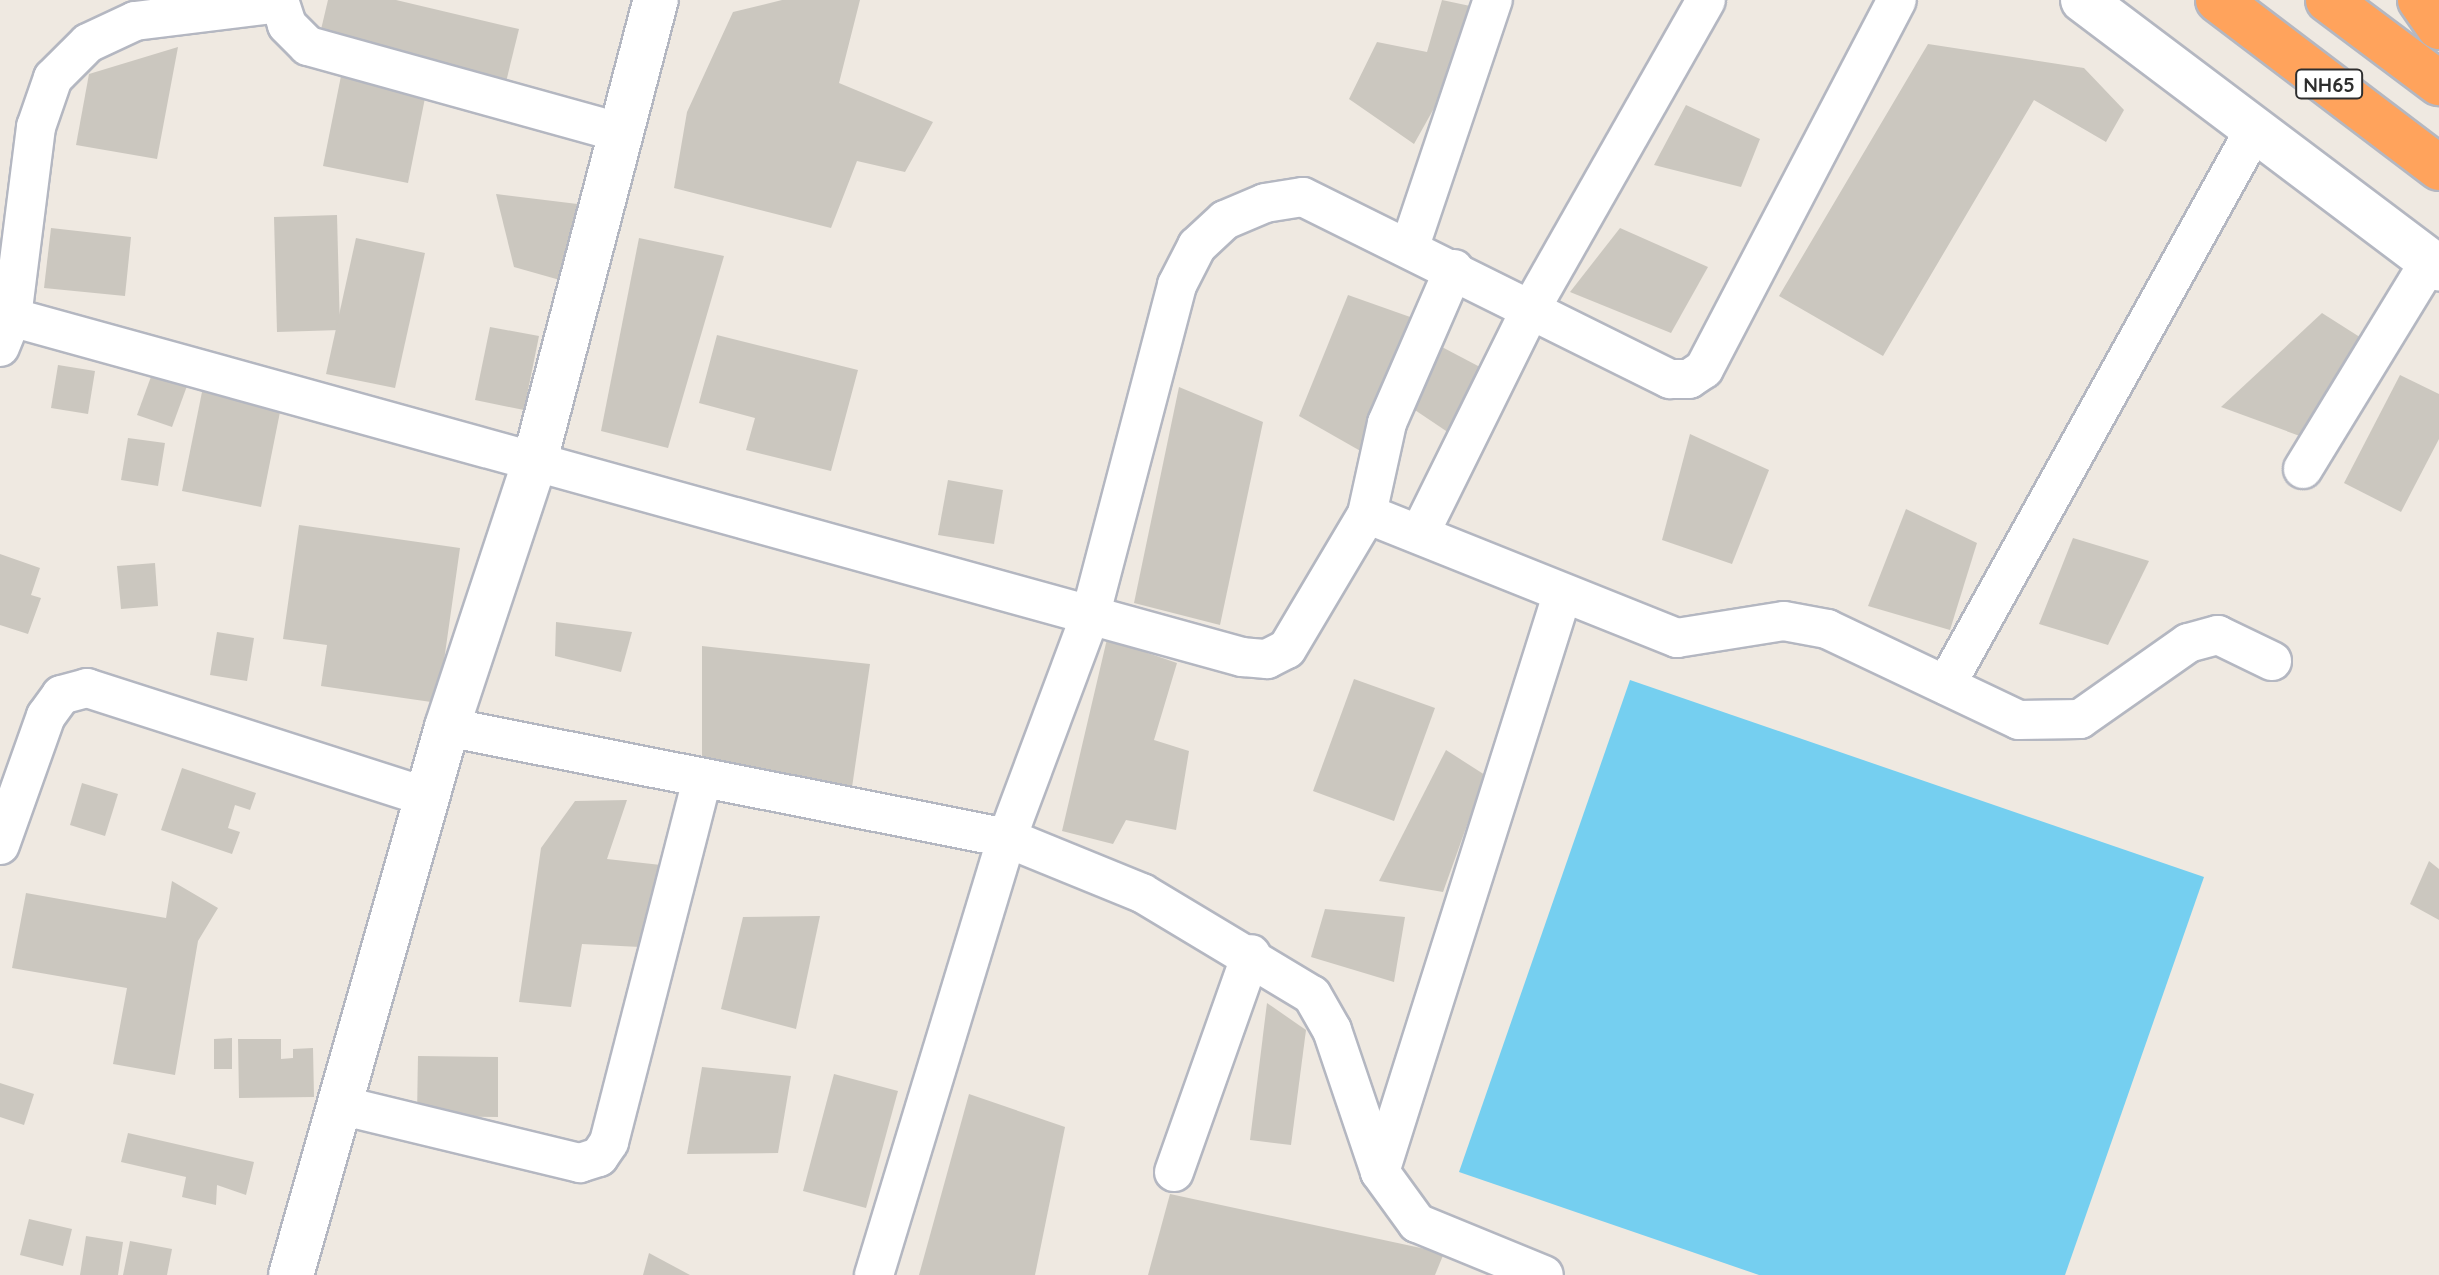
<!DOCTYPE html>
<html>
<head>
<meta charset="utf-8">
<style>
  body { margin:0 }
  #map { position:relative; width:2439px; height:1275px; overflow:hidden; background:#efe9e1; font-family:Quicksand,sans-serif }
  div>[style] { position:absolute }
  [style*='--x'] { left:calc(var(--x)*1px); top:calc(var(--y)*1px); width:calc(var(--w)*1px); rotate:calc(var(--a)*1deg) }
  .water>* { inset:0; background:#75cff0 }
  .building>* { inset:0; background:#cbc7bf }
  .roads { filter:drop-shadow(2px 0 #b4b7c1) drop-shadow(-2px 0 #b4b7c1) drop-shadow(0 2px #b4b7c1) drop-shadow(0 -2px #b4b7c1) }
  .street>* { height:38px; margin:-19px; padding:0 19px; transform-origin:19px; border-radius:19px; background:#fff }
  .secondary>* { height:44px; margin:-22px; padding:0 22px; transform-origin:22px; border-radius:22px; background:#fff }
  .highway>* { height:44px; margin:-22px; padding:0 22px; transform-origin:22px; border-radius:22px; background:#ffa35c }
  span { translate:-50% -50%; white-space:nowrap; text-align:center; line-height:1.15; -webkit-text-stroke:8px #fff; paint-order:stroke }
  .shield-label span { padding:2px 6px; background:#fff; border:2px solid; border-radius:6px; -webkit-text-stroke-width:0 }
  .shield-label { font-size:20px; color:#2e2e2e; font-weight:700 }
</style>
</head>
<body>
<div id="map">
  <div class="water">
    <div style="clip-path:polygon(1630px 680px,2204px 877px,2065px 1275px,1759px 1275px,1459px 1172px)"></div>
  </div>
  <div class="building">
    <div style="clip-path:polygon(328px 0,396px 0,519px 29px,506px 82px,319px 38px)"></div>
    <div style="clip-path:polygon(782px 0,860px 0,839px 83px,933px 122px,905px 172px,857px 161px,831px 228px,674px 188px,687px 112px,733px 12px)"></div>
    <div style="clip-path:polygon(1442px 0,1489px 10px,1414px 144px,1349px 99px,1377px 42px,1427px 52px)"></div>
    <div style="clip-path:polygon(1928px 44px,2084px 68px,2124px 110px,2106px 142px,2034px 100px,1883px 356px,1779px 296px)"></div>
    <div style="clip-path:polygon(178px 47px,157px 159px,76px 145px,89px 74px)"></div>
    <div style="clip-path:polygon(342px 71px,427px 88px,408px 183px,323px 166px)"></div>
    <div style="clip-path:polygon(1686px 105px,1760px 139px,1741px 187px,1654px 165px)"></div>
    <div style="clip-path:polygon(496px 194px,602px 207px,581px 286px,514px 267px)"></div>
    <div style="clip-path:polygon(337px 215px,340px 330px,277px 332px,274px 217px)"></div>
    <div style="clip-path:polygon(51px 228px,131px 237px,125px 296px,44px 288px)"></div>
    <div style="clip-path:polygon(1620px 228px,1708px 267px,1671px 333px,1570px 292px)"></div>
    <div style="clip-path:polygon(356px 238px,425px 253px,395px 388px,326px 374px)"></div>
    <div style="clip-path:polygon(639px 238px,724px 256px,668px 448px,601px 431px)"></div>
    <div style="clip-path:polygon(1348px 295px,1413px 318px,1364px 453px,1299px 416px)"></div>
    <div style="clip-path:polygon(2322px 313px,2377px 348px,2319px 443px,2221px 407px)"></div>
    <div style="clip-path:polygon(490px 327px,539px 336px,524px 410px,475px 400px)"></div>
    <div style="clip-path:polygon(717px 335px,858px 370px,831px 471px,746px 450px,755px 418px,699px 403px)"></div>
    <div style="clip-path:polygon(1423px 337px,1497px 376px,1464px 443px,1397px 398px)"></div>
    <div style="clip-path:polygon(58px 365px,95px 371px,88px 414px,51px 408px)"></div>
    <div style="clip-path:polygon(152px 374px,187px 386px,172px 427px,137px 415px)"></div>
    <div style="clip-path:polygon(2400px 375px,2439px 394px,2439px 439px,2401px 512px,2344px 483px)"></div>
    <div style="clip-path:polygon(203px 387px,282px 402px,261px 507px,182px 491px)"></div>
    <div style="clip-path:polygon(1179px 387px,1263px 422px,1220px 625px,1134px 603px)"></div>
    <div style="clip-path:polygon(1690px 434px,1769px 470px,1732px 564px,1662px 540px)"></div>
    <div style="clip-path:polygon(128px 438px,165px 443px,158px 486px,121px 480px)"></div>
    <div style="clip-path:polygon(948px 480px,1003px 490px,994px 544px,938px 535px)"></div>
    <div style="clip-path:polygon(1906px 509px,1977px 543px,1950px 630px,1868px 606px)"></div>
    <div style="clip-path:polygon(299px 525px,460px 548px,438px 703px,321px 686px,327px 645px,283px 639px)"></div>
    <div style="clip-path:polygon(2073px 538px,2149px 561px,2108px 645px,2039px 624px)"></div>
    <div style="clip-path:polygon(0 554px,40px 568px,31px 595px,41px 598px,28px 634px,0 625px)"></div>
    <div style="clip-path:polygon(155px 563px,158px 606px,121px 609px,117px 566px)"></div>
    <div style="clip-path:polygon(556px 622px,632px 632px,621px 672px,555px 656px)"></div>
    <div style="clip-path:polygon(217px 632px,254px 638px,247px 681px,210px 675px)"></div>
    <div style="clip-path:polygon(1107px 639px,1177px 663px,1154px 740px,1189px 751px,1176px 830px,1126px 820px,1113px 844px,1062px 831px)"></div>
    <div style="clip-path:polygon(702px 646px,870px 664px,849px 808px,702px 780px)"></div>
    <div style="clip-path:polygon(1354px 679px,1435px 708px,1394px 821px,1313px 791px)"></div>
    <div style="clip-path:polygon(1446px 750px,1485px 775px,1443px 892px,1379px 881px)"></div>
    <div style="clip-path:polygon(182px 768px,256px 793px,250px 810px,235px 805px,228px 828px,240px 832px,232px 854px,161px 830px)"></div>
    <div style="clip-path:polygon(82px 783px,118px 794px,105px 836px,70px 825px)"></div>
    <div style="clip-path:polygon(627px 800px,607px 859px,679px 867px,659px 948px,582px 944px,571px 1007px,519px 1002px,541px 848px,575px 801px)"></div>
    <div style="clip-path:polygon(2429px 861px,2439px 869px,2439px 920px,2410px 904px)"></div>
    <div style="clip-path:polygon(172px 881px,218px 908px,198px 941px,175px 1075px,113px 1064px,127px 988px,12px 968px,26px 893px,166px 918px)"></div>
    <div style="clip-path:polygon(1325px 909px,1405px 917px,1394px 982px,1311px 957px)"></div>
    <div style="clip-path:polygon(820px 916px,796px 1029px,721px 1009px,743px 917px)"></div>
    <div style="clip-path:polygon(1267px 1003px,1306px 1030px,1291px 1145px,1250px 1140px)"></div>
    <div style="clip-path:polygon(232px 1038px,232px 1069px,214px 1069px,214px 1039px)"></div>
    <div style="clip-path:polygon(238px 1039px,281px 1039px,281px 1059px,293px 1058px,293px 1049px,313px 1048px,314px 1097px,239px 1098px)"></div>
    <div style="clip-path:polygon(418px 1056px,498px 1057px,498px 1117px,417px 1116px)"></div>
    <div style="clip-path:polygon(702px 1067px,791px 1076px,778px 1153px,687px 1154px)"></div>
    <div style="clip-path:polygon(834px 1074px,898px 1091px,866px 1208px,803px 1191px)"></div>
    <div style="clip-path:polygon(0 1083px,34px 1094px,24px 1125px,0 1117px)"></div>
    <div style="clip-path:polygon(969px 1094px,1065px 1127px,1035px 1275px,919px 1275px)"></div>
    <div style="clip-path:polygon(128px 1133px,254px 1162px,246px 1195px,217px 1185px,216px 1205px,182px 1197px,186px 1177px,121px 1162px)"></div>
    <div style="clip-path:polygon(1170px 1194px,1444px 1253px,1435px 1275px,1148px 1275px)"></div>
    <div style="clip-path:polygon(29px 1219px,72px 1229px,63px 1266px,20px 1255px)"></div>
    <div style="clip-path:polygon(86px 1236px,123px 1242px,118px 1275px,80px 1275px)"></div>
    <div style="clip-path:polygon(130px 1241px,172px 1249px,167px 1275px,123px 1275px)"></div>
    <div style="clip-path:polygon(649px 1253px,690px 1275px,643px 1275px)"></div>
  </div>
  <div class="roads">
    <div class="street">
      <div style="--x:279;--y:0;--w:26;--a:72"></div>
      <div style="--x:287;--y:25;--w:30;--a:45"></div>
      <div style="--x:308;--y:46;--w:325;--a:15.5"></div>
      <div style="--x:1410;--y:246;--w:260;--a:-71.4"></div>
      <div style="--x:0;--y:314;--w:1288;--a:15.44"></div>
      <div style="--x:1242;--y:657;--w:25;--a:5"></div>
      <div style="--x:1267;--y:659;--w:22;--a:-27"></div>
      <div style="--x:1287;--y:649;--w:157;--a:-59.3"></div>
      <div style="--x:1367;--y:514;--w:334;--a:21.8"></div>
      <div style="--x:1677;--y:638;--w:108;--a:-9"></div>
      <div style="--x:1784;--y:621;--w:44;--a:10.5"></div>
      <div style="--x:1827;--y:629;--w:212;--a:25.4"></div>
      <div style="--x:2019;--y:720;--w:61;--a:-0.9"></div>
      <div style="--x:2080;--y:719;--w:132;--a:-35.1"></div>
      <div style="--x:2188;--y:643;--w:31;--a:-15"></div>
      <div style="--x:2218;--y:635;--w:60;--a:25.7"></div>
      <div style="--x:0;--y:347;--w:32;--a:-68"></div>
      <div style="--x:12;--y:317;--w:192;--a:-82.8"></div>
      <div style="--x:36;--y:127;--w:52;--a:-70.9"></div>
      <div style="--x:53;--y:78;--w:49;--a:-45"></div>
      <div style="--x:88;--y:43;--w:52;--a:-25.1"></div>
      <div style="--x:135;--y:21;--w:145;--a:-7.1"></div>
      <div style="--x:2303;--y:469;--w:244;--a:-58.6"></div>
      <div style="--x:1367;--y:514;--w:93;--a:-77.6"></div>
      <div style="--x:1387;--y:423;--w:168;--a:-66.5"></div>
      <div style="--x:1420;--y:533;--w:249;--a:-63.7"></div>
      <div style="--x:1530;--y:310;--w:356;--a:-60.4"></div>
      <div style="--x:1946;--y:685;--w:636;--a:-60.94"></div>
      <div style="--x:447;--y:727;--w:571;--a:11.21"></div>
      <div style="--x:1007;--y:838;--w:146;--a:22.2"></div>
      <div style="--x:1142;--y:893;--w:198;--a:31"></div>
      <div style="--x:1312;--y:995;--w:40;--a:60.3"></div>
      <div style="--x:1332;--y:1030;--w:150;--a:71.3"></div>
      <div style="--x:1380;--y:1172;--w:63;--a:54"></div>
      <div style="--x:1417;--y:1223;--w:137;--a:22.3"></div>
      <div style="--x:0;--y:845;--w:137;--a:-70.4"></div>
      <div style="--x:46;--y:716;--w:26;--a:-54"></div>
      <div style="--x:61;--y:695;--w:27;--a:-15"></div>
      <div style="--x:87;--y:688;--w:357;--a:17.8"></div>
      <div style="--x:344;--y:1106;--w:243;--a:13.6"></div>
      <div style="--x:580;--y:1163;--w:20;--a:-18"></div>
      <div style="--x:599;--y:1157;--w:18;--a:-56"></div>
      <div style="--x:609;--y:1142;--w:374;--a:-75.6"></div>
      <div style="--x:1174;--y:1172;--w:231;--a:-70.5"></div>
      <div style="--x:1380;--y:1172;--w:605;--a:-72.49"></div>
      <div style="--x:874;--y:1275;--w:457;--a:-73.1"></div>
      <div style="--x:1007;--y:838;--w:240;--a:-69.5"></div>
      <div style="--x:1091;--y:613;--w:339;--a:-75.3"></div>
      <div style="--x:1177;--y:285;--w:44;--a:-62.9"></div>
      <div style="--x:1197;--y:246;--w:38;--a:-43"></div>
      <div style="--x:1225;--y:220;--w:43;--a:-23"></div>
      <div style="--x:1265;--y:203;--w:38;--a:-9"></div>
      <div style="--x:1303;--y:197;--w:410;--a:26.4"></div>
      <div style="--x:1670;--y:379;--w:19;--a:0"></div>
      <div style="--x:1689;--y:379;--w:18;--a:-34"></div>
      <div style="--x:1704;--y:369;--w:416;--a:-62.4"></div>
    </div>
    <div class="secondary">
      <div style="--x:2083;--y:0;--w:446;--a:37"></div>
      <div style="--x:291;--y:1275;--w:570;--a:-74.11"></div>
      <div style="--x:447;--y:727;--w:277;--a:-71.7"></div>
      <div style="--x:534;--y:464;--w:480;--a:-75.3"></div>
    </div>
    <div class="highway">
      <div style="--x:2218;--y:0;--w:278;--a:37.2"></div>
      <div style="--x:2328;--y:0;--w:139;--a:36.8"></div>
      <div style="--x:2420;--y:0;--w:33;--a:55"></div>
    </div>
  </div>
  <div class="shield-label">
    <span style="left:2329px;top:84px">NH65</span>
  </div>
</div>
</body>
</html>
